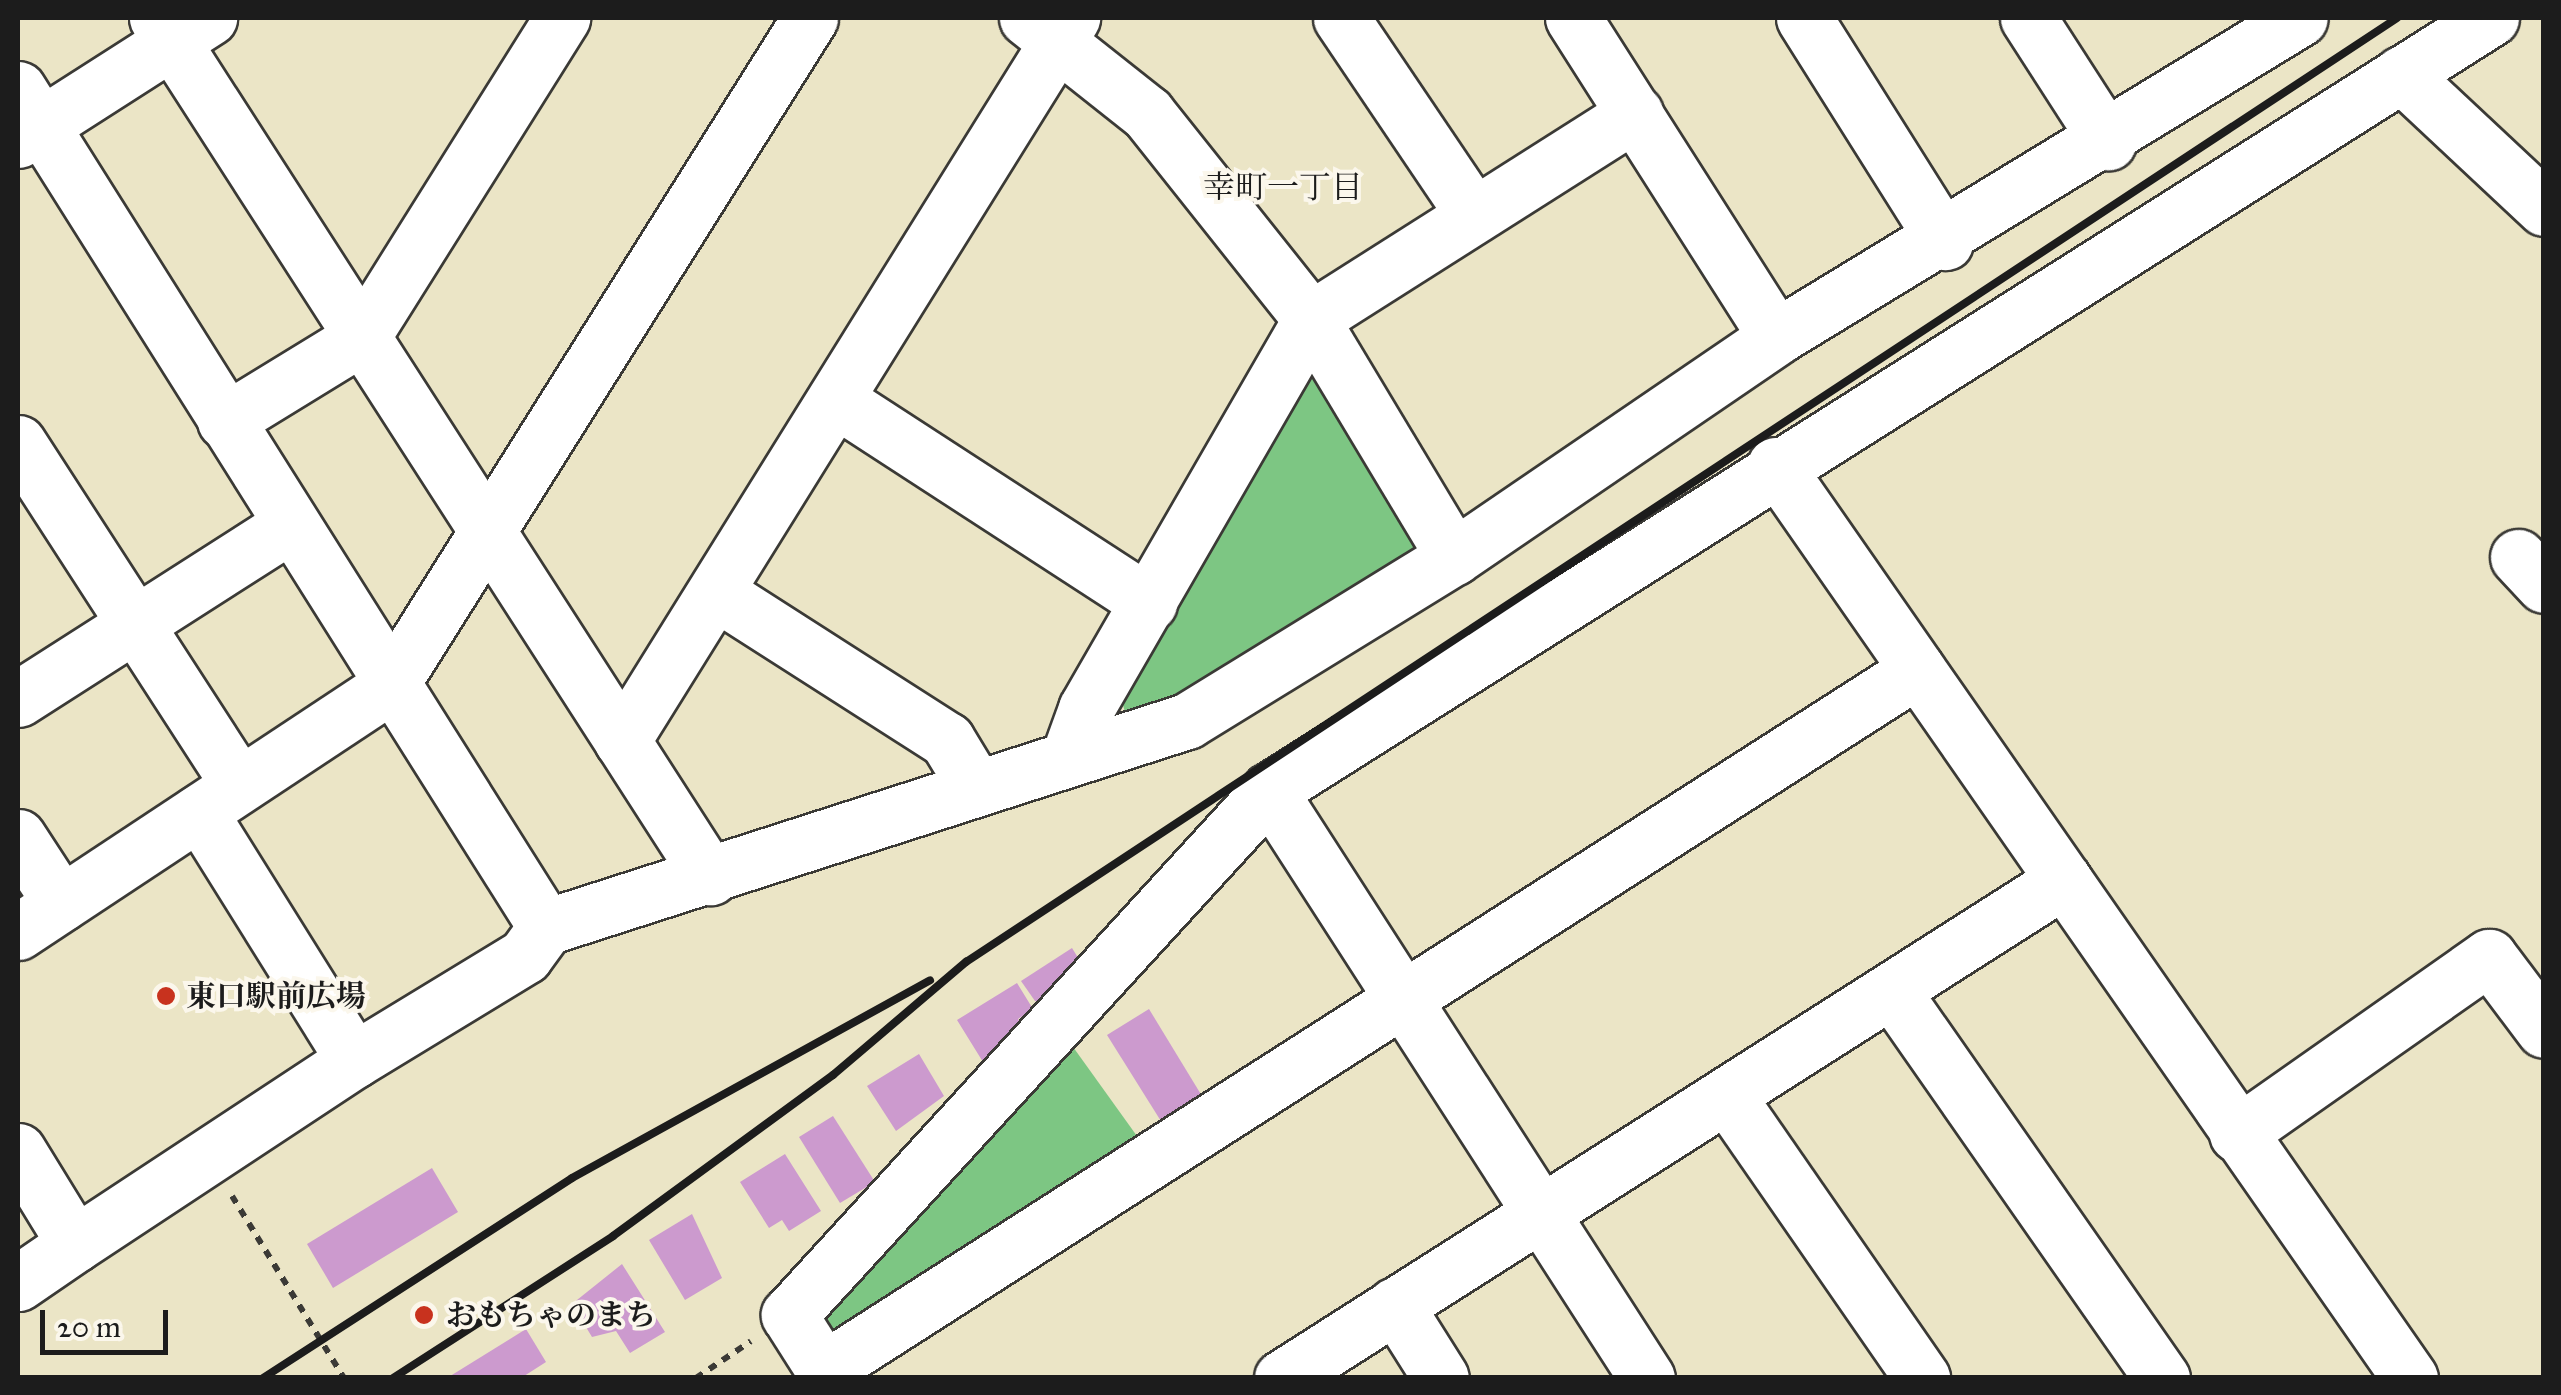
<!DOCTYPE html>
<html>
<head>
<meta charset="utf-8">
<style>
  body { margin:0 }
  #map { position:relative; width:2561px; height:1395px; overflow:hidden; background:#ebe5c6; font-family:"IM FELL Great Primer","Noto Serif JP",serif }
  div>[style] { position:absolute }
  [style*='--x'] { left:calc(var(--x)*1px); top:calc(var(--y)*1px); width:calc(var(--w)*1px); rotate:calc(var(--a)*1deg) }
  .green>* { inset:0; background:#7dc683 }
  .building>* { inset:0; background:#cc9ace }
  .path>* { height:6px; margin-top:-3px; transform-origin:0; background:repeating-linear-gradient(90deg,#3b3a36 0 8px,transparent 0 16px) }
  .roads { filter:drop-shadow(2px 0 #3b3a36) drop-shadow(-2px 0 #3b3a36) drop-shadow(0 2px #3b3a36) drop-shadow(0 -2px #3b3a36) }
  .minor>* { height:55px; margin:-27.5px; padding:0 27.5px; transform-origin:27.5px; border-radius:27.5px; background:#fff }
  .rail>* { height:8px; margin:-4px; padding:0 4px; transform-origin:4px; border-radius:4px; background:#1c1c1c }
  .dots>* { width:28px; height:28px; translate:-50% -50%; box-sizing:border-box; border:5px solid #fbf7ec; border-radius:50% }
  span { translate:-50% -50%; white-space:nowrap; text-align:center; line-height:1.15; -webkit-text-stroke:8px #fbf7ec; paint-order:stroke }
  .poi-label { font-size:30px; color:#1c1c1c; font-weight:700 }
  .left { translate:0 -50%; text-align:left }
  .neighbourhood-label { font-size:32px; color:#1c1c1c }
  .frame { position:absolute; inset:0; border:20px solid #1c1c1c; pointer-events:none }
  .scale { position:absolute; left:40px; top:1310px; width:128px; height:45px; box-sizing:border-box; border:5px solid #1c1c1c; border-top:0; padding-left:12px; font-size:30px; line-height:35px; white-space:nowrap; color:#1c1c1c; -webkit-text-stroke:8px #fbf7ec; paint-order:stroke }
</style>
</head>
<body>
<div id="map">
  <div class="green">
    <div style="clip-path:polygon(1320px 363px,1422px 532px,1415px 561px,1186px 702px,1126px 716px,1117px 683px,1295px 373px)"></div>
    <div style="clip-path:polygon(1058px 1026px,1152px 1157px,823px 1370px,789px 1315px)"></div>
  </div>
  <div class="building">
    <div style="clip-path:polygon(1072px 948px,1085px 969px,1054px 1003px,1035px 1001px,1021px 981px)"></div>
    <div style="clip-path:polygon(1017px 983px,1033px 1009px,1018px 1019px,1028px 1035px,983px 1062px,957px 1020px)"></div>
    <div style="clip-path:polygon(1149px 1009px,1205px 1101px,1164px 1126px,1107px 1035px)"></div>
    <div style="clip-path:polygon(919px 1054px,944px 1096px,896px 1131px,867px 1086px)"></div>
    <div style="clip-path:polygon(833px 1116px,875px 1182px,840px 1203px,799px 1137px)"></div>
    <div style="clip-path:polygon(785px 1154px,821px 1211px,789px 1231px,782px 1220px,769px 1228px,740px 1182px)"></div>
    <div style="clip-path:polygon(432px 1168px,458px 1212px,333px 1288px,307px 1244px)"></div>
    <div style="clip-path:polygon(692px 1214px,722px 1278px,685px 1300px,649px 1240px)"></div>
    <div style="clip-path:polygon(622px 1264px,665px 1332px,630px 1353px,616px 1331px,592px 1337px,572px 1304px)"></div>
    <div style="clip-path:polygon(526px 1329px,546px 1362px,521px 1378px,447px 1378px)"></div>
  </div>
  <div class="path">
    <div style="--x:232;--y:1196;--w:214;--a:58.4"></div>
    <div style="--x:696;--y:1378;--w:66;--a:-33.9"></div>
  </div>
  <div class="roads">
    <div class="minor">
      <div style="--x:157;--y:18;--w:1022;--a:57.23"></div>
      <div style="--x:1027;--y:18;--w:153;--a:38.4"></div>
      <div style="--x:1147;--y:113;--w:263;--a:51.5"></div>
      <div style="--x:1311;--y:319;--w:450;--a:120"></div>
      <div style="--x:1086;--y:709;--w:50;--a:109.9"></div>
      <div style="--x:1341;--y:18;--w:236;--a:56"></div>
      <div style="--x:1573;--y:18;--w:378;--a:57.5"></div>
      <div style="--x:1804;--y:18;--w:265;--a:57.8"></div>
      <div style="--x:2028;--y:18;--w:148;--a:57.2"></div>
      <div style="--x:2401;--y:74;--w:196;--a:43.1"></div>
      <div style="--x:18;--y:89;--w:990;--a:57.79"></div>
      <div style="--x:546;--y:927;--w:36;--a:126"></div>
      <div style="--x:525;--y:956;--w:200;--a:148.7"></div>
      <div style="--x:18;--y:140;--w:227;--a:-32.6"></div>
      <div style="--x:838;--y:401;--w:371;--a:33"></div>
      <div style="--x:225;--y:421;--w:161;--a:-31.5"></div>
      <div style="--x:362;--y:337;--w:377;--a:-57.9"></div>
      <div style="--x:18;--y:443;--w:407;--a:57.1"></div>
      <div style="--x:1775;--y:465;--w:1112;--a:55.18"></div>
      <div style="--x:1454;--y:557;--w:278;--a:-121"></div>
      <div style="--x:1311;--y:319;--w:384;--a:-32.4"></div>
      <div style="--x:2518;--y:557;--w:38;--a:47"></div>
      <div style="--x:717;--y:593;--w:273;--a:32.6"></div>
      <div style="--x:947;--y:740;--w:50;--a:58.8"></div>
      <div style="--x:18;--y:699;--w:323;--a:-32.6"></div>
      <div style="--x:622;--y:741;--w:852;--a:-58.1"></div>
      <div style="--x:1269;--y:791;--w:698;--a:57.22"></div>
      <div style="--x:18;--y:837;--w:79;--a:56.9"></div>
      <div style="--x:546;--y:927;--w:673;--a:-17.82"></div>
      <div style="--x:1187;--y:721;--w:313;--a:-31.6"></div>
      <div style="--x:1454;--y:557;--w:390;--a:-34.3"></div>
      <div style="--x:1776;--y:337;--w:613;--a:-31.33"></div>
      <div style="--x:18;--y:932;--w:446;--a:-33.5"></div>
      <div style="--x:390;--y:686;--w:789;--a:-57.84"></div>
      <div style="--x:1892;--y:991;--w:472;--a:55.1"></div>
      <div style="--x:1727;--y:1096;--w:343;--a:55.3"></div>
      <div style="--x:2237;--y:1134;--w:308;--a:-35.1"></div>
      <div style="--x:2489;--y:957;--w:91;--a:53"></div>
      <div style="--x:18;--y:1151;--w:109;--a:58.5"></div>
      <div style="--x:75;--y:1244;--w:334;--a:-33.4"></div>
      <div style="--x:354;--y:1060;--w:292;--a:-122"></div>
      <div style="--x:18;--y:1283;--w:69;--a:-34.4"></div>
      <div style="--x:1395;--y:1305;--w:86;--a:57.8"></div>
      <div style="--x:823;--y:1370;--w:1299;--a:-32.61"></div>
      <div style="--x:829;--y:1378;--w:75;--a:-122.4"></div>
      <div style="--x:789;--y:1315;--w:711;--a:-47.51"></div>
      <div style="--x:1269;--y:791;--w:1446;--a:-32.32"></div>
      <div style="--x:1282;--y:1378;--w:927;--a:-32.49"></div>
    </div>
  </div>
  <div class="rail">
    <div style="--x:263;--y:1378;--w:368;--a:-32.9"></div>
    <div style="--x:572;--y:1178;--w:409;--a:-28.9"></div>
    <div style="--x:393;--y:1378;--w:262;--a:-32.8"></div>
    <div style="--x:613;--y:1236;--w:273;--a:-36.2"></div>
    <div style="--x:833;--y:1075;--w:175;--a:-40.4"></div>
    <div style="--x:966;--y:962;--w:1714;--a:-33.41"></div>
  </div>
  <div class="dots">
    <div style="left:166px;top:996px;background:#c8321e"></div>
    <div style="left:424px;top:1315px;background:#c8321e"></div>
  </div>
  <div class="poi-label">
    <span class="left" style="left:186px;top:996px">東口駅前広場</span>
    <span class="left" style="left:446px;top:1315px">おもちゃのまち</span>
  </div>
  <div class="neighbourhood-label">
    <span style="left:1283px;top:188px">幸町一丁目</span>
  </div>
  <div class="frame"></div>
  <div class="scale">20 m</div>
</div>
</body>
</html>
